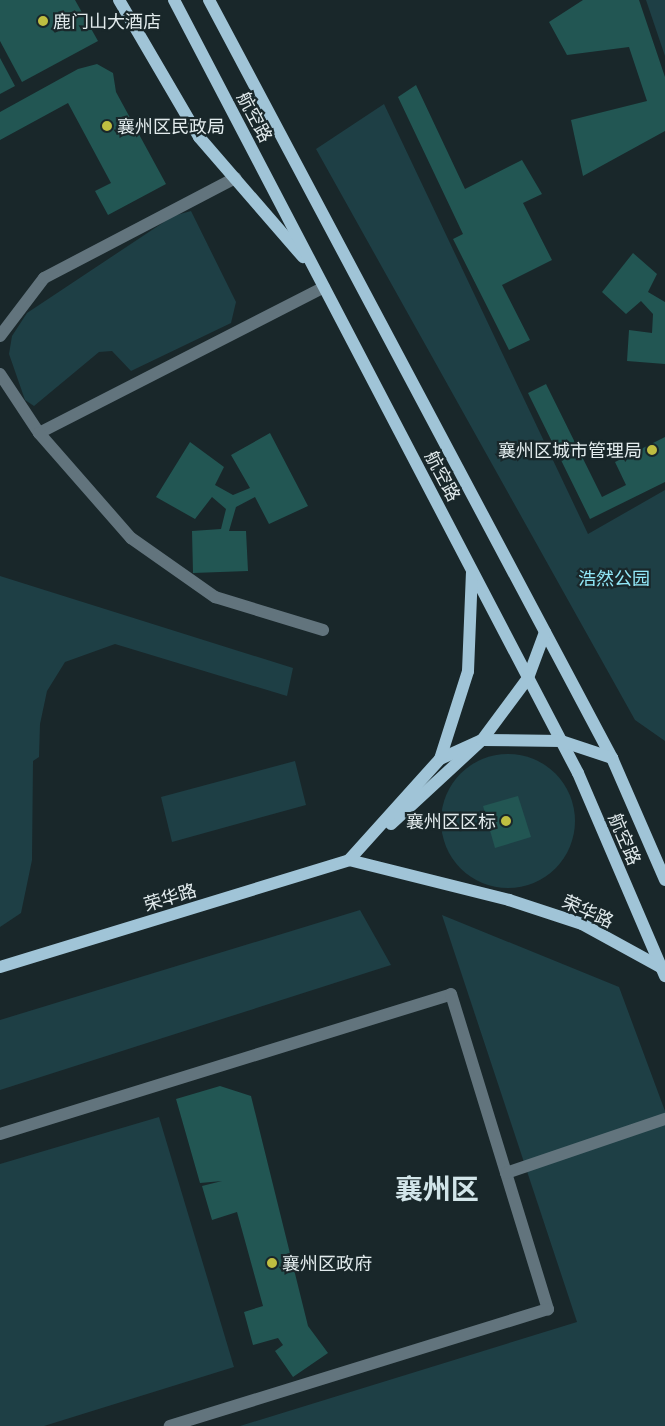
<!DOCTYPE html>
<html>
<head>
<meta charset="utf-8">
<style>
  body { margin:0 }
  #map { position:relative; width:665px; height:1426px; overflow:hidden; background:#19272a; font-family:Lato,"Noto Sans SC",sans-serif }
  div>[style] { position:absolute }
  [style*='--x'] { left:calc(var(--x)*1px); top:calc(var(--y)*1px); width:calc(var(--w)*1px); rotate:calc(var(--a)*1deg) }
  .green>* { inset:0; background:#1e3f45 }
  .round { border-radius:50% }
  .building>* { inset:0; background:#225653 }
  .minor>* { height:12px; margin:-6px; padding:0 6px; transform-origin:6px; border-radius:6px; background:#62747d }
  .major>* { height:12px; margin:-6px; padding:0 6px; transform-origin:6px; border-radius:6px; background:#a0c4d7 }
  .dots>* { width:14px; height:14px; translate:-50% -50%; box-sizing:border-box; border:2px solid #19272a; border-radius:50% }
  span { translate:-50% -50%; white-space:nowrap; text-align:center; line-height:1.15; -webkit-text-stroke:4.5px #19272a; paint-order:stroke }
  .poi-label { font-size:18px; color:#e2ebed }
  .left { translate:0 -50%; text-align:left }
  .right { translate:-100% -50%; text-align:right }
  .street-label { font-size:18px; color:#e2ebed }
  .park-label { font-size:18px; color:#92e8f8 }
  .town-label { font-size:28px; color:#d2e5e9; font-weight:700 }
</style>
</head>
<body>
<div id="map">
  <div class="green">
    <div style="clip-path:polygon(646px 0,665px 0,665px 56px)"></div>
    <div style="clip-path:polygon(384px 104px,588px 534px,665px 490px,665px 741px,635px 720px,316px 149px)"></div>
    <div style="clip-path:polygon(191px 211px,236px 302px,231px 323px,131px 371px,112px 351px,99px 352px,34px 406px,25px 400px,9px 354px,12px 336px,27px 313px,173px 216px)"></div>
    <div style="clip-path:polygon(0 576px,293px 668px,287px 696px,115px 644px,65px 662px,47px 691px,40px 724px,39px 757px,33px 761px,32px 860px,21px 913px,0 927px)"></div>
    <div class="round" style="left:441px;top:754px;width:134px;height:134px"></div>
    <div style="clip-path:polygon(295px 761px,306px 805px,172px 842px,161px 797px)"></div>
    <div style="clip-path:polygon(360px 910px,391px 965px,0 1090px,0 1020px)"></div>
    <div style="clip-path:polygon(442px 915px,619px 987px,665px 1111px,665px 1426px,240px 1426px,577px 1322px)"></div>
    <div style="clip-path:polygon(159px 1117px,234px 1367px,44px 1426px,0 1426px,0 1164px)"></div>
  </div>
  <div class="building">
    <div style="clip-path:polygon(0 0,75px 0,98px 41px,22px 82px,0 41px)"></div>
    <div style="clip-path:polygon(583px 0,639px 0,665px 77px,665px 131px,583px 176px,571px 120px,647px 101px,629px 47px,567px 55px,549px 22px)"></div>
    <div style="clip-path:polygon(0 58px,15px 86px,0 94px)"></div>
    <div style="clip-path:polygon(97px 64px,113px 73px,116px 92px,166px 184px,108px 215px,95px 191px,111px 183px,68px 103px,0 140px,0 112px,78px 69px)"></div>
    <div style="clip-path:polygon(416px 85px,465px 189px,522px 160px,542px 194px,523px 203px,552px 260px,502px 285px,530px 340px,509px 350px,453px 239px,463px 234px,398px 97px)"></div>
    <div style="clip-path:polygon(633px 253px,657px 274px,648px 292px,665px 302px,665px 364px,627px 361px,629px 330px,652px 333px,653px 314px,641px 301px,626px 314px,602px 292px)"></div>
    <div style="clip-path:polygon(546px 384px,602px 497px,626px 485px,615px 462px,665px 437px,665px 482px,590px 519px,528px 393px)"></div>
    <div style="clip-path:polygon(270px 433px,308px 506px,269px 524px,255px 497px,236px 507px,229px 531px,246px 531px,248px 571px,193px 573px,192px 531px,221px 529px,226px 509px,212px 497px,195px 519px,156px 497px,190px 442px,224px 467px,215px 485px,233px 495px,250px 488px,231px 455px)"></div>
    <div style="clip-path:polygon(518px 796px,531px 837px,495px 848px,483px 806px)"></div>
    <div style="clip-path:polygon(220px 1086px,251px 1096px,308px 1326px,328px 1353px,293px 1377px,275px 1351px,283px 1345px,278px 1338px,253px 1345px,244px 1312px,263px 1306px,237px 1212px,212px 1220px,202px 1186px,222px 1181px,200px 1183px,176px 1099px)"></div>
  </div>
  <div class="minor">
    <div style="--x:0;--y:336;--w:73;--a:-52.8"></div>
    <div style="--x:44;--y:278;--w:216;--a:-27.6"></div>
    <div style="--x:0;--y:374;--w:71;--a:56.5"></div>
    <div style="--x:39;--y:433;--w:320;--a:-27.1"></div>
    <div style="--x:39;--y:433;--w:140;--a:48.8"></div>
    <div style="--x:131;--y:538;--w:103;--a:35.1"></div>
    <div style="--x:215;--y:597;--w:113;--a:17"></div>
    <div style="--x:0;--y:1134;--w:472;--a:-17.2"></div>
    <div style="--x:451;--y:994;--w:330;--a:72.9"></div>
    <div style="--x:548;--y:1309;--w:396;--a:162.8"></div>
    <div style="--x:506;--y:1173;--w:168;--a:-18.8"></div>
  </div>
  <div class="major">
    <div style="--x:119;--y:0;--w:159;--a:59.7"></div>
    <div style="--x:199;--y:137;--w:159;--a:49.1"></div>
    <div style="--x:174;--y:0;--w:872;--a:62.41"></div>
    <div style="--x:578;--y:773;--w:221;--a:66.8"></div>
    <div style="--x:209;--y:0;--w:858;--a:62"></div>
    <div style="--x:612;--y:758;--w:133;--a:66.5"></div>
    <div style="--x:440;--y:759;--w:46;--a:-24.3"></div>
    <div style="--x:482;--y:740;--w:79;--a:0.7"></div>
    <div style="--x:561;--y:741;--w:54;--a:18.4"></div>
    <div style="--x:391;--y:824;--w:124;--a:-42.7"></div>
    <div style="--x:482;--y:740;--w:77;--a:-53.4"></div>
    <div style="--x:528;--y:678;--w:49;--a:-69.7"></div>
    <div style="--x:349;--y:860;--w:165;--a:14"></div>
    <div style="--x:509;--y:900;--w:77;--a:18.2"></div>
    <div style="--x:582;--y:924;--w:91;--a:28.8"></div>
    <div style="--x:0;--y:967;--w:365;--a:-17"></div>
    <div style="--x:349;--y:860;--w:136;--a:-48"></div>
    <div style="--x:440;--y:759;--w:92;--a:-72.3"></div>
    <div style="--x:468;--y:671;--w:98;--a:-87.7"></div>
  </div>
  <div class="dots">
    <div style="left:43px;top:21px;background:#bfbe41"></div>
    <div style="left:107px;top:126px;background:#bfbe41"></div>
    <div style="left:652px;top:450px;background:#bfbe41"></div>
    <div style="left:506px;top:821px;background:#bfbe41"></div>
    <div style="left:272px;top:1263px;background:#bfbe41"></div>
  </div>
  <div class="poi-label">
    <span class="left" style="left:53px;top:21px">鹿门山大酒店</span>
    <span class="left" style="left:117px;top:126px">襄州区民政局</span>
    <span class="right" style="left:642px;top:450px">襄州区城市管理局</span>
    <span class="right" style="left:496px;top:821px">襄州区区标</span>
    <span class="left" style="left:282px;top:1263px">襄州区政府</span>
  </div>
  <div class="street-label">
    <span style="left:255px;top:117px;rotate:62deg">航空路</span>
    <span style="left:443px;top:476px;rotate:62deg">航空路</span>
    <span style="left:625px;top:839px;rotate:67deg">航空路</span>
    <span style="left:170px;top:897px;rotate:-17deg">荣华路</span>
    <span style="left:588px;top:911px;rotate:24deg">荣华路</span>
  </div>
  <div class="park-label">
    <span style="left:614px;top:578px">浩然公园</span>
  </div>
  <div class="town-label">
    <span style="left:437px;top:1188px">襄州区</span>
  </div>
</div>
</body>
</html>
